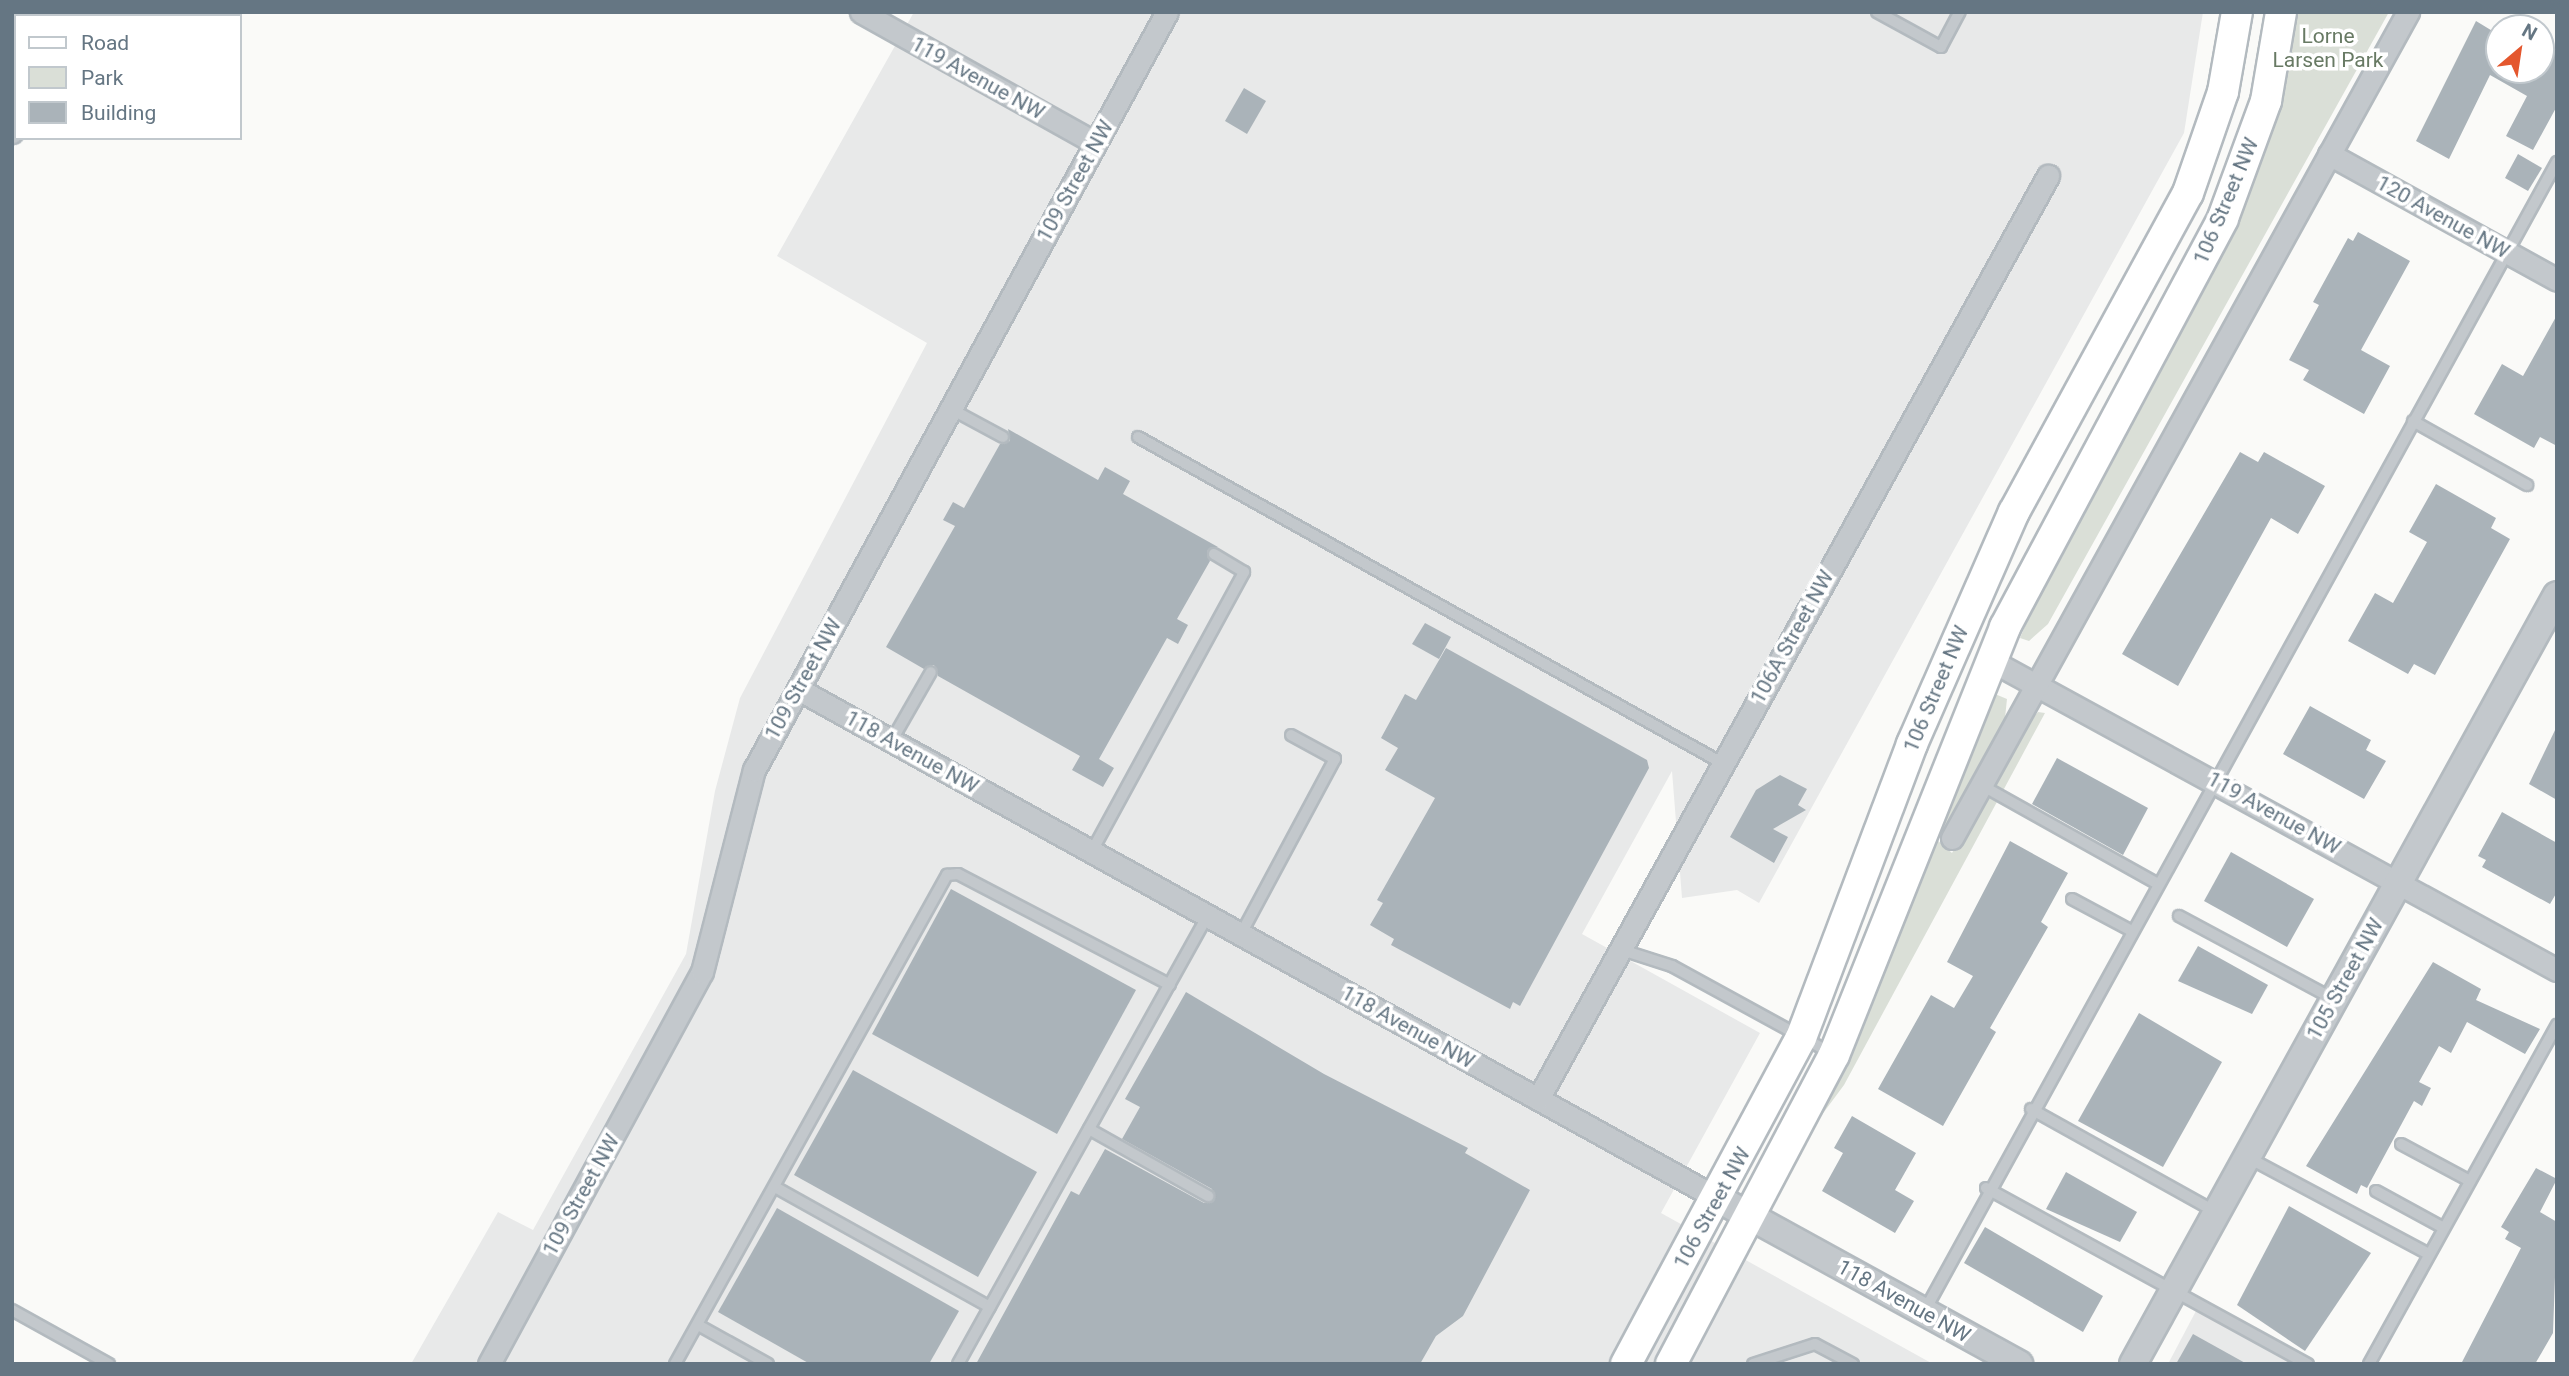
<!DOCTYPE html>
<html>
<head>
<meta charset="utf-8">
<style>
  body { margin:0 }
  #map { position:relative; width:2569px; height:1376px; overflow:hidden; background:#fafaf8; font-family:Roboto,sans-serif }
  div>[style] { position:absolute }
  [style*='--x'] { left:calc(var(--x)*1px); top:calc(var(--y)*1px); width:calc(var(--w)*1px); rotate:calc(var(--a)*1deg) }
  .built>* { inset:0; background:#e8e9e9 }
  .green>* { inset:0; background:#dadfd7 }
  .building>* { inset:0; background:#aab3b9 }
  .roads { filter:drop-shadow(2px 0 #b3babf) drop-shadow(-2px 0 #b3babf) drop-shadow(0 2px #b3babf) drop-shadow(0 -2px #b3babf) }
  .service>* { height:10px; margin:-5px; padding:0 5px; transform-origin:5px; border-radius:5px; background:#c3c8cc }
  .minor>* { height:21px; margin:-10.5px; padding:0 10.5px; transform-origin:10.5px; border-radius:10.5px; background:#c3c8cc }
  .tertiary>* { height:26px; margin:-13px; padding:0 13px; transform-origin:13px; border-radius:13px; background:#c3c8cc }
  .secondary>* { height:30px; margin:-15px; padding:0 15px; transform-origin:15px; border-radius:15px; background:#fff }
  span { translate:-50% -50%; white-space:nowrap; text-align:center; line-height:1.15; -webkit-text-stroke:7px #fff; paint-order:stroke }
  .park-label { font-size:21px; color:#687a64 }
  .street-label { font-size:21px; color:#657683 }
  .frame { position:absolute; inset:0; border:14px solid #657683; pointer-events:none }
  .legend { position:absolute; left:14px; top:14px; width:228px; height:126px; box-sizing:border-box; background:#fff; border:2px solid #c1c8cd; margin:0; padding:9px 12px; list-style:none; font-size:21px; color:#657683 }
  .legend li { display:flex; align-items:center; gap:14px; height:35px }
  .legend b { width:35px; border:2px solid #c1c8cd }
  .north { position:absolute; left:2485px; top:14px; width:70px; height:70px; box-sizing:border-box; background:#fff; border:2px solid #c1c8cd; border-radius:50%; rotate:29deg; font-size:19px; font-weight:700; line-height:28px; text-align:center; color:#657683 }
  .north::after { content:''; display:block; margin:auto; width:24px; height:32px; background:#e4572e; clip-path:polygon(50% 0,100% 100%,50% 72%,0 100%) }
</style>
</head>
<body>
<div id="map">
  <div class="built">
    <div style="clip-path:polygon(914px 12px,2203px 12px,2184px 133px,1759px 903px,1737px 890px,1682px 898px,1672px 771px,1582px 934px,1760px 1033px,1661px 1213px,1933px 1364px,411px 1364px,498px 1212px,533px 1230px,686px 954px,715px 791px,740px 698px,927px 343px,777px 256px)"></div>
    <div style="clip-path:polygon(2197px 1309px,2295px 1364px,2168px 1364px)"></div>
  </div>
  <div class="green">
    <div style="clip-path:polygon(2296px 12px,2389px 12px,2048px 624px,2029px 641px,2020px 638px,2050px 568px,2236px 228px,2280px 111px)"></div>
    <div style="clip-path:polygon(1995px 694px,2007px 699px,2005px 718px,1937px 840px,1952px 853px,2030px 721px,2038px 712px,2045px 713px,1844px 1085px,1821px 1116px)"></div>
  </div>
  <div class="building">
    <div style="clip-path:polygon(2476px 21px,2499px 35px,2499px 70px,2543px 70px,2557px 46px,2557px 106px,2533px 150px,2506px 136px,2527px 96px,2490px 75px,2449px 159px,2416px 141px)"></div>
    <div style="clip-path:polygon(1244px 88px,1266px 101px,1247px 134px,1225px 121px)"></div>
    <div style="clip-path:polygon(2518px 154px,2542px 168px,2528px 191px,2505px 178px)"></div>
    <div style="clip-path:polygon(2358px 232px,2410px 261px,2361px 350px,2390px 366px,2364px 414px,2303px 380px,2309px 370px,2289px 360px,2319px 305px,2313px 302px,2348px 238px,2353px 241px)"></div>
    <div style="clip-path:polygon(2557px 315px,2557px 446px,2540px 437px,2534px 448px,2474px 414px,2502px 364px,2523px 376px)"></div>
    <div style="clip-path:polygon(1008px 429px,1098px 480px,1105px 467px,1130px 481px,1123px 494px,1218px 547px,1207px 551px,1210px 561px,1177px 619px,1188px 625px,1178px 644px,1167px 638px,1099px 759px,1114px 768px,1103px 787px,1072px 770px,1080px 756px,938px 676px,934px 665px,924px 669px,886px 647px,955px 526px,943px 520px,953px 502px,964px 508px,1000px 444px,1010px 441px)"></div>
    <div style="clip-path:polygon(2240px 452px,2258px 462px,2264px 452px,2325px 486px,2298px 534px,2271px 518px,2178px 686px,2122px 654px)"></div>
    <div style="clip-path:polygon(2436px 484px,2496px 518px,2491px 528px,2510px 539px,2435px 675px,2414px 664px,2408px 674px,2348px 641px,2375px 593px,2393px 603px,2427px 542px,2409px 532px)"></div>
    <div style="clip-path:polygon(1425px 623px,1451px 637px,1439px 659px,1412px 644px)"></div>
    <div style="clip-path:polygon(1446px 648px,1647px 760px,1649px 768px,1520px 1006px,1513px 1002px,1510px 1009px,1391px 945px,1394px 939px,1370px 925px,1383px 903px,1377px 900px,1435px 798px,1385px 770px,1398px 748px,1381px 738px,1405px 694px,1416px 700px)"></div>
    <div style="clip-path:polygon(2310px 706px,2371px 740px,2366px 750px,2386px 761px,2364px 799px,2283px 754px)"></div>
    <div style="clip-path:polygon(2557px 726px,2557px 800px,2529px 784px)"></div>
    <div style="clip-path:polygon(2057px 758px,2148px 808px,2123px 855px,2032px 804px)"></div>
    <div style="clip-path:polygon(1780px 775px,1807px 789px,1798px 805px,1806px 810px,1773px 829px,1788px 837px,1774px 863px,1730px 837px,1756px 790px)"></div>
    <div style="clip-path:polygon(2502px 812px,2557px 843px,2557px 892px,2550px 904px,2482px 867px,2486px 860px,2478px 856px)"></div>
    <div style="clip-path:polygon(2010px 841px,2068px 873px,2041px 922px,2048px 927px,1990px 1028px,1996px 1032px,1943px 1126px,1878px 1089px,1931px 995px,1954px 1008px,1973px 976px,1947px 962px)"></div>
    <div style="clip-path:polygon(2231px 852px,2314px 899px,2287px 947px,2204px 901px)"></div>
    <div style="clip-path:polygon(951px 889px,1136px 990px,1057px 1134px,872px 1034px)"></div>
    <div style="clip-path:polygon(2198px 946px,2268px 985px,2252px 1014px,2178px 981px)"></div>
    <div style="clip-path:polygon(2433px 962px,2481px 989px,2476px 1000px,2540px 1029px,2525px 1054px,2467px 1022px,2451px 1053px,2439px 1046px,2419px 1082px,2431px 1088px,2422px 1106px,2414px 1101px,2367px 1188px,2361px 1185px,2357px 1194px,2306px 1166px)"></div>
    <div style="clip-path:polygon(1186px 992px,1324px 1074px,1468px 1148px,1465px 1153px,1530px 1190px,1463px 1316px,1436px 1336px,1420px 1364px,976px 1364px,1071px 1191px,1079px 1195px,1105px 1149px,1204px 1203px,1214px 1200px,1212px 1189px,1122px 1139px,1140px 1107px,1125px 1099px)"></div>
    <div style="clip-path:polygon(2139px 1013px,2222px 1062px,2163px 1167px,2078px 1121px)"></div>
    <div style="clip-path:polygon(853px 1070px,1037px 1172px,978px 1277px,794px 1175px)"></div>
    <div style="clip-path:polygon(1852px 1116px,1916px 1153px,1895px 1190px,1914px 1201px,1895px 1233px,1822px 1191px,1843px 1153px,1834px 1148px)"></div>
    <div style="clip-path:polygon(2536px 1168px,2557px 1179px,2540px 1212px,2557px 1222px,2553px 1333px,2535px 1364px,2461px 1364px,2521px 1248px,2505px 1239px,2509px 1232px,2501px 1227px)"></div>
    <div style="clip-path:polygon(2066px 1172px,2137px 1212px,2120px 1242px,2046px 1209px)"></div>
    <div style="clip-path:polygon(2289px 1206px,2371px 1253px,2305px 1351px,2237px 1305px)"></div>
    <div style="clip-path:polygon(777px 1208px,959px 1311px,929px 1364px,810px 1364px,718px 1312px)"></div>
    <div style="clip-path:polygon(1985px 1227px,2103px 1296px,2083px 1332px,1964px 1263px)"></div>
    <div style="clip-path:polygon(2193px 1334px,2247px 1364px,2176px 1364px)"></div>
  </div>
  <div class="roads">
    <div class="service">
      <div style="--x:1877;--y:12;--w:73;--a:28.7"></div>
      <div style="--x:1941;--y:47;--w:40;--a:-62"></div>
      <div style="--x:951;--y:409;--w:59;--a:28.3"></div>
      <div style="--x:2413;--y:421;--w:131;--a:29.3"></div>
      <div style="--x:1138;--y:437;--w:669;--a:29.17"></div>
      <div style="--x:892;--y:740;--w:78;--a:-60.2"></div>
      <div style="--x:1981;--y:785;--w:201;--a:29.2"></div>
      <div style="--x:1092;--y:851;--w:318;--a:-61.4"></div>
      <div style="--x:1244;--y:572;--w:35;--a:-149"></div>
      <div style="--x:2072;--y:899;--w:66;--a:28.1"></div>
      <div style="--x:2179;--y:916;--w:176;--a:28.2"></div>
      <div style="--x:1241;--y:934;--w:199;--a:-61.8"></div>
      <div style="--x:1335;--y:759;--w:50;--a:-151.4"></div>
      <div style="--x:1619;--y:949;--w:56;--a:17.8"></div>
      <div style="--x:1672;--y:966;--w:183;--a:28.7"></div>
      <div style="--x:2031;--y:1109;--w:212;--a:29.1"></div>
      <div style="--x:1089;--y:1129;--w:137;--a:29.4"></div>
      <div style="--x:2401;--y:1144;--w:78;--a:28.2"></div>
      <div style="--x:2247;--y:1157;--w:206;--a:28.1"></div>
      <div style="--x:775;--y:1187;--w:246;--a:29.2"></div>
      <div style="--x:1986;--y:1188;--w:367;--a:28.7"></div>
      <div style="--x:2376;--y:1191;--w:77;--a:28.6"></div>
      <div style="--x:12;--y:1310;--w:111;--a:29.1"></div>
      <div style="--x:1924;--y:1312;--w:1313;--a:-61.17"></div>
      <div style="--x:698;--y:1325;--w:80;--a:29.1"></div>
      <div style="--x:675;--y:1364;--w:560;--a:-60.92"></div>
      <div style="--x:947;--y:875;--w:11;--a:-5"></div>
      <div style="--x:958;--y:874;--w:239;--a:27.6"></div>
      <div style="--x:958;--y:1364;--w:514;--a:-60.89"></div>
      <div style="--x:1753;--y:1364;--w:65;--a:-17.9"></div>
      <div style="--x:1815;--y:1344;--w:43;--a:27.8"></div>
      <div style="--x:2369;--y:1364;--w:388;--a:-61"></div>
    </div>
    <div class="minor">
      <div style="--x:861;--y:12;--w:268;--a:29.2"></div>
      <div style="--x:76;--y:16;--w:4;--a:-63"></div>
      <div style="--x:12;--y:132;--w:8;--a:-60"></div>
      <div style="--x:2329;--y:154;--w:260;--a:28.9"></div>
      <div style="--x:1990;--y:660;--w:646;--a:28.67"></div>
      <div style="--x:798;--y:689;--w:1051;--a:28.98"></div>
      <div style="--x:1952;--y:838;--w:944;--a:-61.1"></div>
      <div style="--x:1538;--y:1099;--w:1055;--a:-61.08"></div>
      <div style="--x:489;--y:1364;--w:446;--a:-61.5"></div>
      <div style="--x:702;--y:972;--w:209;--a:-75.6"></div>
      <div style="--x:754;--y:770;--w:863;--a:-61.42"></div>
    </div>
    <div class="tertiary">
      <div style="--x:1717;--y:1198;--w:345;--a:28.8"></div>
      <div style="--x:2133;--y:1364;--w:878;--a:-61.13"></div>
    </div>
    <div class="secondary">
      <div style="--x:1626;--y:1364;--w:370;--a:-61.8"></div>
      <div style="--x:1801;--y:1038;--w:314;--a:-69.3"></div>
      <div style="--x:1912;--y:744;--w:253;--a:-66.3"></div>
      <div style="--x:2014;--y:512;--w:363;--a:-61.4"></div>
      <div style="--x:2188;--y:193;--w:107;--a:-70.9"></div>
      <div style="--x:2223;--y:92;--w:81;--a:-80.1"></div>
      <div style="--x:1671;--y:1364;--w:349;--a:-62.2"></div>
      <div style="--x:1834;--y:1055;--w:461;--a:-68.2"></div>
      <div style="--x:2005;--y:627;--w:463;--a:-61.9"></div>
      <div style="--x:2223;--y:218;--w:125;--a:-69.8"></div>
      <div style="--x:2266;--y:101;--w:90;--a:-80.4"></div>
    </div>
  </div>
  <div class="park-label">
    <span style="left:2328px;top:48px">Lorne<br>Larsen Park</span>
  </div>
  <div class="street-label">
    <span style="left:978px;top:78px;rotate:29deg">119 Avenue NW</span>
    <span style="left:1075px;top:181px;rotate:-61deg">109 Street NW</span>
    <span style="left:2226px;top:201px;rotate:-67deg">106 Street NW</span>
    <span style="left:2443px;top:217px;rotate:29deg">120 Avenue NW</span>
    <span style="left:1792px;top:637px;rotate:-61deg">106A Street NW</span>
    <span style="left:803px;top:679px;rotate:-61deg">109 Street NW</span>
    <span style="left:1936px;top:689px;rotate:-67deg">106 Street NW</span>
    <span style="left:912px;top:752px;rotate:29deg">118 Avenue NW</span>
    <span style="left:2274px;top:813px;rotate:29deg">119 Avenue NW</span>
    <span style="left:2345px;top:979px;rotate:-61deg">105 Street NW</span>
    <span style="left:1408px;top:1027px;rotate:29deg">118 Avenue NW</span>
    <span style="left:581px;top:1195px;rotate:-61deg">109 Street NW</span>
    <span style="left:1712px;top:1208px;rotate:-61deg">106 Street NW</span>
    <span style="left:1904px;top:1301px;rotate:29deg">118 Avenue NW</span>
  </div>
  <div class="frame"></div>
  <ul class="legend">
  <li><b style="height:9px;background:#fff"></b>Road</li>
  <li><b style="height:19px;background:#dadfd7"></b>Park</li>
  <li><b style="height:19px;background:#aab3b9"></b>Building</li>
  </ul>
  <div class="north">N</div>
</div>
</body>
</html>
